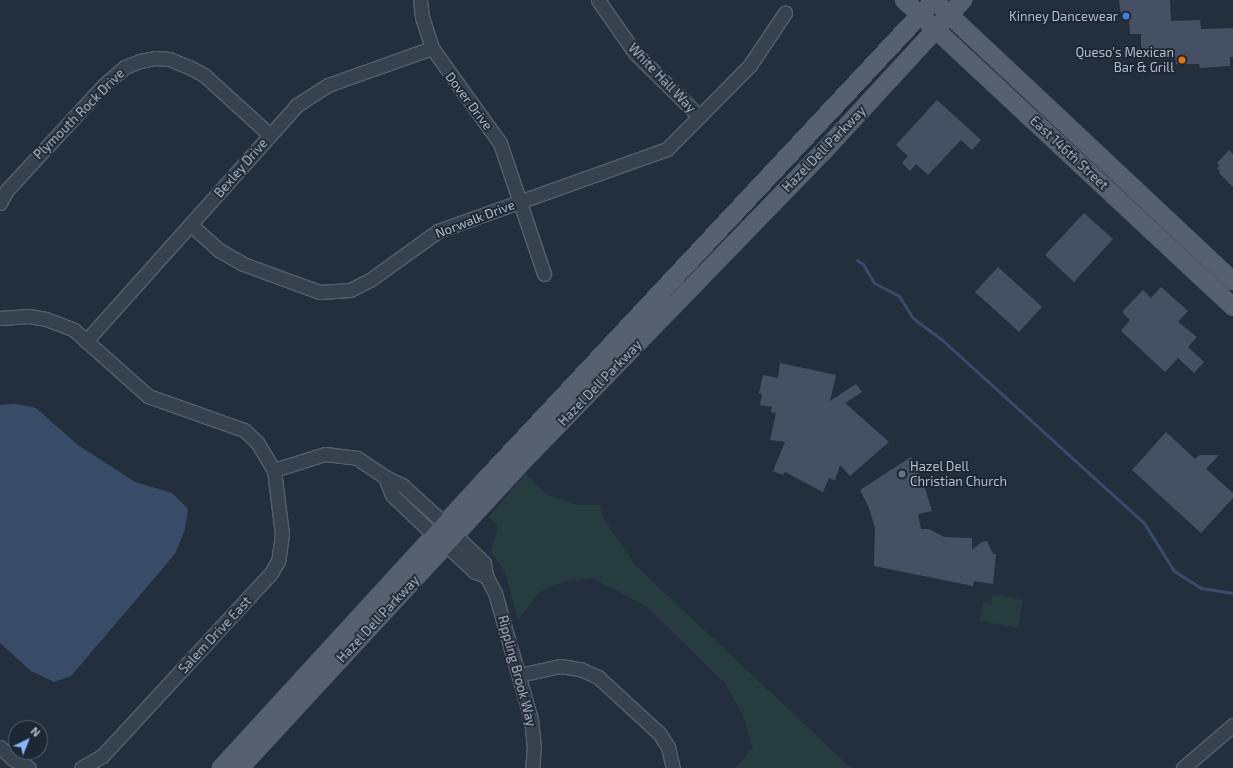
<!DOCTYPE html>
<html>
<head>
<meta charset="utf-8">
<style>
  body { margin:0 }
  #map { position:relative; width:1233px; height:768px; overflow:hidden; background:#242f3e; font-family:"Exo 2",sans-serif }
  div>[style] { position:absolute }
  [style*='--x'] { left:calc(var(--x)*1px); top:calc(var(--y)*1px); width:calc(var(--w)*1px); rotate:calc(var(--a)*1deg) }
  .green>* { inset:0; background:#263c3f }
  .water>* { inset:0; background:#394c67 }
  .stream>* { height:3px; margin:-1.5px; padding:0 1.5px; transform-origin:1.5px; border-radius:1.5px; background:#394c67 }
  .building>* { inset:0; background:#455162 }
  .roads { filter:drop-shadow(1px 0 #565f6c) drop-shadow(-1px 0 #565f6c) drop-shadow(0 1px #565f6c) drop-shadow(0 -1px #565f6c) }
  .minor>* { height:13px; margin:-6.5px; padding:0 6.5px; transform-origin:6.5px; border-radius:6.5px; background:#38414e }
  .major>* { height:16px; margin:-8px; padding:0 8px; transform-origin:8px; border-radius:8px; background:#56606e }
  .dots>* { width:11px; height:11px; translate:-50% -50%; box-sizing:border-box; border:2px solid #1d2633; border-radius:50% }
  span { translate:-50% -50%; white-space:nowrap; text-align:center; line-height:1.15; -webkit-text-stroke:3.5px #1d2633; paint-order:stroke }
  .poi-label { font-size:13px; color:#b4bcc9 }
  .right { translate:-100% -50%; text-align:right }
  .left { translate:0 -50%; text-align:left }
  .street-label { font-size:13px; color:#b4bcc9 }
  .north { position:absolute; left:8px; top:720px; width:40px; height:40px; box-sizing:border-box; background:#1d2633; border:1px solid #59626f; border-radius:50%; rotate:43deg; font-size:11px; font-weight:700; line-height:16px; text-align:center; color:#b4bcc9 }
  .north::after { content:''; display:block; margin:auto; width:14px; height:18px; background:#8ab4f8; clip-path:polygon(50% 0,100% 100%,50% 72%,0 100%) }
</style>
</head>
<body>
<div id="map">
  <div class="green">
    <div style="clip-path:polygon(525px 474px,546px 494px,578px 505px,599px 505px,605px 521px,635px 565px,851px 768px,735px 768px,753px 748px,742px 713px,724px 682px,647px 607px,593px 578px,564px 582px,539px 592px,518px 620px,505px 572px,491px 552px,498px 526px,489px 517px)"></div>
    <div style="clip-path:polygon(993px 594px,1023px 600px,1018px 628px,980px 621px,983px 602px,991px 604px)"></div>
  </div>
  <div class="water">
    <div style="clip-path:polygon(16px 404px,36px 408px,78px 445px,135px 482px,172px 493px,188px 509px,185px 529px,176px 552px,164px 567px,71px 676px,54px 682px,31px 671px,0 643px,0 405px)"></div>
  </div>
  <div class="stream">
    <div style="--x:857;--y:260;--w:7;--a:34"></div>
    <div style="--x:863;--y:264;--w:22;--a:60"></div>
    <div style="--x:874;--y:283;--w:28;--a:27"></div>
    <div style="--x:899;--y:296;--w:26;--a:58"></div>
    <div style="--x:913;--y:318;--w:34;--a:37"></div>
    <div style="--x:940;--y:338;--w:275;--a:42.2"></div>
    <div style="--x:1144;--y:523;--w:57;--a:58"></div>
    <div style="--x:1174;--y:571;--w:32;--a:32"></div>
    <div style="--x:1201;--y:588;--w:32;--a:9"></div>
  </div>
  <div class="building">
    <div style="clip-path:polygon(1119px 0,1170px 0,1171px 21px,1200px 20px,1201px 29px,1233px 28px,1233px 57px,1230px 57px,1230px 66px,1200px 68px,1199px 64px,1176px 64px,1175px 55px,1146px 56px,1141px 46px,1141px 34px,1130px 34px,1129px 20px,1122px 20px)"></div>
    <div style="clip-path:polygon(937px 100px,981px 140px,972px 150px,961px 140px,928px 175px,916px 164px,910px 171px,902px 163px,908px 156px,896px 145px)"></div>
    <div style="clip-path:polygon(1229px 150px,1233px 154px,1233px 187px,1219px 173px,1220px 171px,1217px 168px,1220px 166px,1217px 163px)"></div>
    <div style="clip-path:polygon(1084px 213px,1113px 239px,1074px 282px,1045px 255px)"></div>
    <div style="clip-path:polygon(998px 267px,1042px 307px,1019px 332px,975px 292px)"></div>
    <div style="clip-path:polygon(1161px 287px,1188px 311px,1178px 322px,1197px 337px,1188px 347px,1204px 362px,1194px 373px,1178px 358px,1165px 372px,1121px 331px,1130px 320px,1122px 312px,1143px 290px,1151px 298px)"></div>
    <div style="clip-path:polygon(780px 363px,836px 375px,830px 401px,856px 384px,862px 392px,845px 403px,889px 442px,850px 476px,840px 465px,835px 480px,829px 478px,823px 492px,785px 472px,783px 475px,773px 471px,785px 442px,770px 440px,776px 413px,771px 412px,772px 407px,760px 405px,762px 394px,759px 393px,763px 375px,778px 378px)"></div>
    <div style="clip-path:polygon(1166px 432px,1195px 459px,1200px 455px,1219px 455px,1206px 469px,1233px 493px,1233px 498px,1201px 533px,1132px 470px)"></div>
    <div style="clip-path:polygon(911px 457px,924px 485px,932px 511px,918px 514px,921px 529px,929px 529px,944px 537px,972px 538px,972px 550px,982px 542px,987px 541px,993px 554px,996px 554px,993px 584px,974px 581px,973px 586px,874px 566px,875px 528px,869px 508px,860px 490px)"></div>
  </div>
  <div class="roads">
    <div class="minor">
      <div style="--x:420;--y:0;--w:17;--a:83"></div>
      <div style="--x:422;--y:17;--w:33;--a:72"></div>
      <div style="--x:432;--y:48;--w:117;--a:54.4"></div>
      <div style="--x:500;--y:143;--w:138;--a:71.4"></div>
      <div style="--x:598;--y:0;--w:65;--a:55.1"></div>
      <div style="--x:635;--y:53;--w:90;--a:44.5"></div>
      <div style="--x:0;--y:203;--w:15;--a:-62"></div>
      <div style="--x:7;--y:190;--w:143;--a:-47.3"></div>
      <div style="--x:104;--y:85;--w:28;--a:-41"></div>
      <div style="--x:125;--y:67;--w:16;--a:-22"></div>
      <div style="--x:140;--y:61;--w:16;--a:-11"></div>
      <div style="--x:156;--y:58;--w:13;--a:4"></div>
      <div style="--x:169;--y:59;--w:22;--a:22"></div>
      <div style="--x:189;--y:67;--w:17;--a:28"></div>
      <div style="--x:204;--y:75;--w:89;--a:42.3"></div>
      <div style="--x:191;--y:225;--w:38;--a:42"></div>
      <div style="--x:219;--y:250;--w:28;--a:30"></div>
      <div style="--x:243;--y:264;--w:82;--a:20"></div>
      <div style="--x:320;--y:292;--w:30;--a:-4"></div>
      <div style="--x:350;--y:290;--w:22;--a:-27"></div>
      <div style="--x:370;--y:280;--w:84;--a:-35.8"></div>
      <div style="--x:438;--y:231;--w:243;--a:-19.7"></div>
      <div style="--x:667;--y:149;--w:118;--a:-45.3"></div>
      <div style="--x:750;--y:65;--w:63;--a:-56.1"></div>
      <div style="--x:0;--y:318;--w:29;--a:-4"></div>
      <div style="--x:29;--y:316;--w:17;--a:10"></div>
      <div style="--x:46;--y:319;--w:30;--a:21"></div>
      <div style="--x:74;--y:330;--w:99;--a:41.7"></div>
      <div style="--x:148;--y:396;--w:102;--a:19.5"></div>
      <div style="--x:244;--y:430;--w:18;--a:43"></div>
      <div style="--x:257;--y:442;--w:33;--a:59"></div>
      <div style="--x:274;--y:470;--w:64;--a:82.9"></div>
      <div style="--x:282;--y:534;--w:27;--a:98"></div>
      <div style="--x:278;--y:561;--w:14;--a:120"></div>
      <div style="--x:271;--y:573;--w:249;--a:132.7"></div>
      <div style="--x:102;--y:756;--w:24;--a:150"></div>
      <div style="--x:86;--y:341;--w:317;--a:-48.2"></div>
      <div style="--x:297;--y:105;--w:37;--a:-33"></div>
      <div style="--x:328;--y:85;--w:110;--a:-19.6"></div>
      <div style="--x:274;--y:470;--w:53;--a:-17.4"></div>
      <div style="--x:325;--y:454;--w:32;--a:7"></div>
      <div style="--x:357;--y:458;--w:34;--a:34"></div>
      <div style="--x:385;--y:477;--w:19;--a:25"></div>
      <div style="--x:402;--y:485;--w:58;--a:42.2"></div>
      <div style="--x:385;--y:477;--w:19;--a:69"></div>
      <div style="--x:392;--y:495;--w:58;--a:43.6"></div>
      <div style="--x:455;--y:535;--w:40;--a:44"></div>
      <div style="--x:484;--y:563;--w:13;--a:81"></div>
      <div style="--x:486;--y:576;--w:19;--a:62"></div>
      <div style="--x:495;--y:593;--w:131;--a:74.1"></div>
      <div style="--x:531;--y:719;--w:28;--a:84"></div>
      <div style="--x:534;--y:747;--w:21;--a:95"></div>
      <div style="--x:446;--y:545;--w:40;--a:43"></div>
      <div style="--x:475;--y:572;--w:12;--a:20"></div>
      <div style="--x:519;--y:675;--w:42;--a:-12.4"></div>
      <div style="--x:560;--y:666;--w:20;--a:9"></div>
      <div style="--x:580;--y:669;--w:20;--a:24"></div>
      <div style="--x:598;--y:677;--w:83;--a:42.6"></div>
      <div style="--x:659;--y:733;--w:17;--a:57"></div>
      <div style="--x:668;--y:747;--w:22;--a:77"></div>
      <div style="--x:0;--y:747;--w:18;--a:43"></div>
      <div style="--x:13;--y:759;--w:18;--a:29"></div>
      <div style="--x:1183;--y:768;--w:66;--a:-40.7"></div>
    </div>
    <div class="major">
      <div style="--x:904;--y:0;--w:450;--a:43"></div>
      <div style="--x:942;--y:8;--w:399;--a:43.2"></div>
      <div style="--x:221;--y:768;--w:392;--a:-47.5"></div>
      <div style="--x:486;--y:479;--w:656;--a:-46.92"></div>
      <div style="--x:240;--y:768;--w:430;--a:-47.3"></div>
      <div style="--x:532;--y:452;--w:418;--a:-45.9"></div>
      <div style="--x:823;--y:152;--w:207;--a:-47.4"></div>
    </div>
  </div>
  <div class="dots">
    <div style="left:1126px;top:16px;background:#3f7fe0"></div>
    <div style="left:1182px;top:60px;background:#e8710a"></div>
    <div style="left:902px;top:474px;background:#6b7280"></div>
  </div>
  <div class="poi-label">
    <span class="right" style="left:1118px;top:16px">Kinney Dancewear</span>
    <span class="right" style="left:1174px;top:60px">Queso's Mexican<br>Bar &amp; Grill</span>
    <span class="left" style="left:910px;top:474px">Hazel Dell<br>Christian Church</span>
  </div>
  <div class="street-label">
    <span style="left:662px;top:78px;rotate:46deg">White Hall Way</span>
    <span style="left:469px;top:101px;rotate:53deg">Dover Drive</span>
    <span style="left:79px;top:114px;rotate:-45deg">Plymouth Rock Drive</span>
    <span style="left:824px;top:149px;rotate:-46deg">Hazel Dell Parkway</span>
    <span style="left:1069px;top:153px;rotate:43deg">East 146th Street</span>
    <span style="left:241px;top:168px;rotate:-49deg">Bexley Drive</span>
    <span style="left:475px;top:219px;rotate:-21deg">Norwalk Drive</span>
    <span style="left:600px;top:383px;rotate:-46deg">Hazel Dell Parkway</span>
    <span style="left:378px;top:619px;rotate:-47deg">Hazel Dell Parkway</span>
    <span style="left:215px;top:635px;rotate:-47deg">Salem Drive East</span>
    <span style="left:517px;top:671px;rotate:75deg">Rippling Brook Way</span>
  </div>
  <div class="north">N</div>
</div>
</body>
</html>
